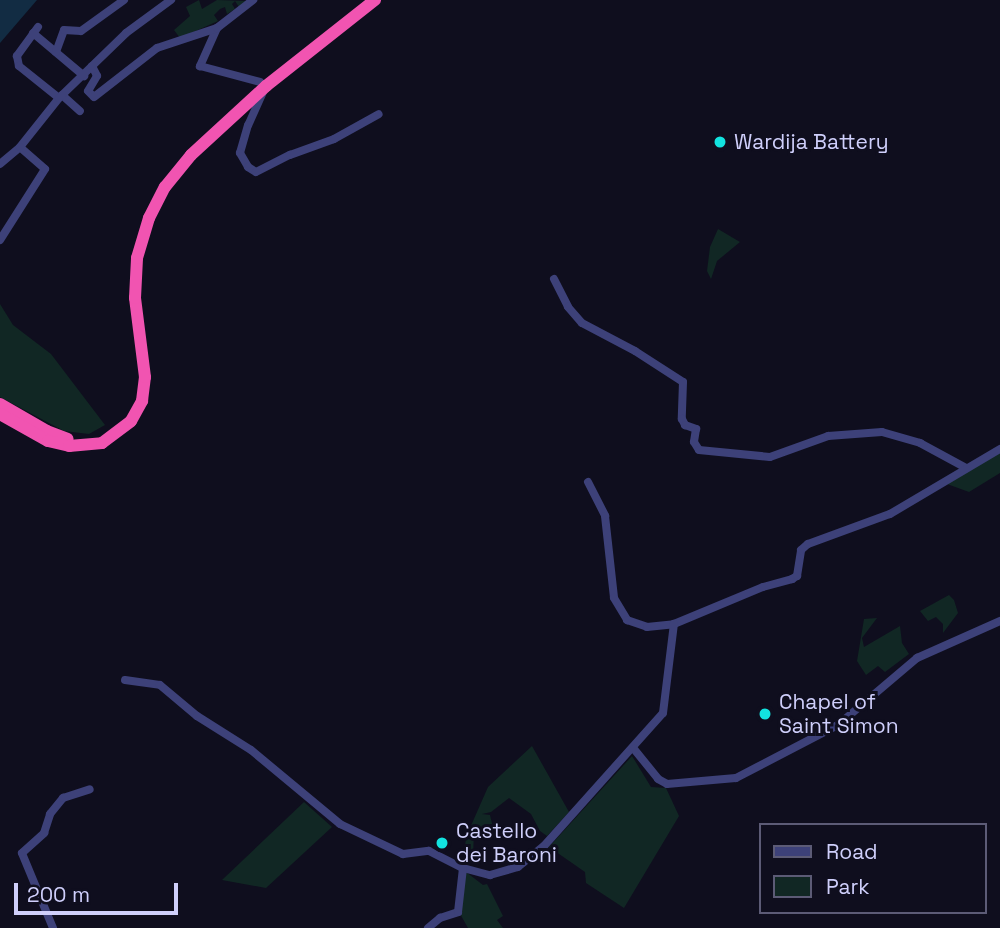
<!DOCTYPE html>
<html>
<head>
<meta charset="utf-8">
<style>
  body { margin:0 }
  #map { position:relative; width:1000px; height:928px; overflow:hidden; background:#0f0e1e; font-family:"Space Grotesk",sans-serif }
  div>[style] { position:absolute }
  [style*='--x'] { left:calc(var(--x)*1px); top:calc(var(--y)*1px); width:calc(var(--w)*1px); rotate:calc(var(--a)*1deg) }
  .green>* { inset:0; background:#112724 }
  .water>* { inset:0; background:#122c43 }
  .minor>* { height:8px; margin:-4px; padding:0 4px; transform-origin:4px; border-radius:4px; background:#3d4179 }
  .highway>* { height:12px; margin:-6px; padding:0 6px; transform-origin:6px; border-radius:6px; background:#f154b1 }
  .dots>* { width:19px; height:19px; translate:-50% -50%; box-sizing:border-box; border:4px solid #0f0e1e; border-radius:50% }
  span { translate:-50% -50%; white-space:nowrap; text-align:center; line-height:1.15; -webkit-text-stroke:6px #0f0e1e; paint-order:stroke }
  .poi-label { font-size:21px; color:#cfcffb }
  .left { translate:0 -50%; text-align:left }
  .legend { position:absolute; left:759px; top:823px; width:228px; height:91px; box-sizing:border-box; background:#0f0e1e; border:2px solid #5c5b76; margin:0; padding:9px 12px; list-style:none; font-size:21px; color:#cfcffb }
  .legend li { display:flex; align-items:center; gap:14px; height:35px }
  .legend b { width:35px; border:2px solid #5c5b76 }
  .scale { position:absolute; left:14px; top:883px; width:164px; height:32px; box-sizing:border-box; border:4px solid #cfcffb; border-top:0; padding-left:9px; font-size:21px; line-height:24px; white-space:nowrap; color:#cfcffb; -webkit-text-stroke:5px #0f0e1e; paint-order:stroke }
</style>
</head>
<body>
<div id="map">
  <div class="green">
    <div style="clip-path:polygon(199px 0,202px 9px,217px 0,246px 1px,239px 7px,235px 1px,232px 4px,235px 9px,227px 14px,225px 7px,220px 9px,214px 15px,218px 21px,180px 38px,174px 30px,190px 16px,186px 7px)"></div>
    <div style="clip-path:polygon(718px 229px,740px 242px,717px 261px,711px 279px,707px 271px,710px 247px)"></div>
    <div style="clip-path:polygon(0 304px,13px 325px,51px 354px,105px 425px,89px 434px,64px 431px,0 397px)"></div>
    <div style="clip-path:polygon(1000px 451px,1000px 473px,969px 492px,947px 484px)"></div>
    <div style="clip-path:polygon(949px 595px,954px 600px,958px 613px,943px 633px,943px 624px,936px 617px,928px 621px,920px 611px)"></div>
    <div style="clip-path:polygon(877px 618px,862px 638px,864px 647px,900px 626px,902px 643px,909px 654px,885px 672px,878px 666px,866px 675px,857px 661px,864px 619px)"></div>
    <div style="clip-path:polygon(532px 746px,569px 812px,547px 836px,540px 831px,531px 814px,509px 798px,491px 812px,482px 814px,490px 815px,493px 828px,474px 829px,473px 858px,464px 859px,466px 837px,488px 787px)"></div>
    <div style="clip-path:polygon(632px 756px,651px 787px,666px 788px,679px 816px,624px 908px,586px 883px,585px 872px,549px 847px)"></div>
    <div style="clip-path:polygon(304px 802px,332px 827px,266px 888px,222px 880px)"></div>
    <div style="clip-path:polygon(466px 872px,483px 885px,487px 884px,503px 916px,497px 920px,503px 928px,468px 928px,459px 912px)"></div>
  </div>
  <div class="water">
    <div style="clip-path:polygon(0 0,37px 0,0 43px)"></div>
  </div>
  <div class="minor">
    <div style="--x:38;--y:27;--w:36;--a:126"></div>
    <div style="--x:17;--y:56;--w:10;--a:79"></div>
    <div style="--x:19;--y:66;--w:51;--a:38.7"></div>
    <div style="--x:217;--y:28;--w:42;--a:114.1"></div>
    <div style="--x:200;--y:66;--w:62;--a:14.9"></div>
    <div style="--x:33;--y:33;--w:67;--a:40.1"></div>
    <div style="--x:56;--y:52;--w:23;--a:-70"></div>
    <div style="--x:64;--y:30;--w:17;--a:3"></div>
    <div style="--x:81;--y:31;--w:53;--a:-35.8"></div>
    <div style="--x:92;--y:66;--w:11;--a:63"></div>
    <div style="--x:97;--y:76;--w:17;--a:121"></div>
    <div style="--x:88;--y:91;--w:8;--a:45"></div>
    <div style="--x:94;--y:97;--w:80;--a:-37.9"></div>
    <div style="--x:157;--y:48;--w:63;--a:-18.4"></div>
    <div style="--x:217;--y:28;--w:46;--a:-37.9"></div>
    <div style="--x:263;--y:92;--w:36;--a:114"></div>
    <div style="--x:248;--y:125;--w:29;--a:106"></div>
    <div style="--x:240;--y:153;--w:16;--a:60"></div>
    <div style="--x:248;--y:167;--w:9;--a:32"></div>
    <div style="--x:256;--y:172;--w:38;--a:-27"></div>
    <div style="--x:290;--y:155;--w:47;--a:-20"></div>
    <div style="--x:334;--y:139;--w:51;--a:-29.1"></div>
    <div style="--x:62;--y:95;--w:24;--a:42"></div>
    <div style="--x:0;--y:164;--w:26;--a:-40"></div>
    <div style="--x:20;--y:147;--w:63;--a:-51.5"></div>
    <div style="--x:59;--y:98;--w:93;--a:-44.1"></div>
    <div style="--x:126;--y:33;--w:56;--a:-36.3"></div>
    <div style="--x:0;--y:240;--w:84;--a:-57.6"></div>
    <div style="--x:45;--y:169;--w:33;--a:-139"></div>
    <div style="--x:554;--y:279;--w:31;--a:63"></div>
    <div style="--x:568;--y:307;--w:21;--a:49"></div>
    <div style="--x:582;--y:323;--w:60;--a:27.8"></div>
    <div style="--x:635;--y:351;--w:57;--a:32.9"></div>
    <div style="--x:683;--y:382;--w:37;--a:92"></div>
    <div style="--x:682;--y:419;--w:7;--a:63"></div>
    <div style="--x:685;--y:425;--w:12;--a:20"></div>
    <div style="--x:696;--y:429;--w:13;--a:99"></div>
    <div style="--x:694;--y:442;--w:9;--a:58"></div>
    <div style="--x:699;--y:450;--w:71;--a:5.6"></div>
    <div style="--x:770;--y:457;--w:62;--a:-19.9"></div>
    <div style="--x:828;--y:436;--w:54;--a:-4.2"></div>
    <div style="--x:882;--y:432;--w:40;--a:16"></div>
    <div style="--x:920;--y:443;--w:52;--a:28.5"></div>
    <div style="--x:588;--y:482;--w:38;--a:63"></div>
    <div style="--x:605;--y:516;--w:82;--a:83.7"></div>
    <div style="--x:614;--y:598;--w:26;--a:59"></div>
    <div style="--x:627;--y:620;--w:21;--a:19"></div>
    <div style="--x:647;--y:627;--w:27;--a:-6"></div>
    <div style="--x:674;--y:624;--w:96;--a:-22.6"></div>
    <div style="--x:763;--y:587;--w:30;--a:-15"></div>
    <div style="--x:792;--y:579;--w:6;--a:-31"></div>
    <div style="--x:797;--y:576;--w:26;--a:-81"></div>
    <div style="--x:801;--y:550;--w:9;--a:-41"></div>
    <div style="--x:808;--y:544;--w:87;--a:-20.1"></div>
    <div style="--x:890;--y:514;--w:128;--a:-30.6"></div>
    <div style="--x:125;--y:680;--w:35;--a:8"></div>
    <div style="--x:160;--y:685;--w:48;--a:40"></div>
    <div style="--x:197;--y:716;--w:64;--a:32.2"></div>
    <div style="--x:251;--y:750;--w:116;--a:39.7"></div>
    <div style="--x:340;--y:824;--w:70;--a:25.5"></div>
    <div style="--x:403;--y:854;--w:26;--a:-7"></div>
    <div style="--x:429;--y:851;--w:38;--a:27"></div>
    <div style="--x:463;--y:868;--w:28;--a:15"></div>
    <div style="--x:490;--y:875;--w:29;--a:-16"></div>
    <div style="--x:518;--y:867;--w:33;--a:-39"></div>
    <div style="--x:544;--y:846;--w:178;--a:-48.2"></div>
    <div style="--x:663;--y:713;--w:90;--a:-83"></div>
    <div style="--x:634;--y:749;--w:38;--a:51"></div>
    <div style="--x:658;--y:779;--w:10;--a:29"></div>
    <div style="--x:667;--y:784;--w:69;--a:-5"></div>
    <div style="--x:736;--y:778;--w:115;--a:-27.5"></div>
    <div style="--x:838;--y:725;--w:104;--a:-40.3"></div>
    <div style="--x:917;--y:658;--w:91;--a:-24"></div>
    <div style="--x:53;--y:928;--w:81;--a:-112.5"></div>
    <div style="--x:22;--y:853;--w:30;--a:-42"></div>
    <div style="--x:44;--y:833;--w:20;--a:-72"></div>
    <div style="--x:50;--y:814;--w:21;--a:-51"></div>
    <div style="--x:63;--y:798;--w:28;--a:-18"></div>
    <div style="--x:428;--y:928;--w:16;--a:-40"></div>
    <div style="--x:440;--y:918;--w:19;--a:-18"></div>
    <div style="--x:458;--y:912;--w:44;--a:-83.5"></div>
  </div>
  <div class="highway">
    <div style="--x:0;--y:404;--w:54;--a:29.9"></div>
    <div style="--x:47;--y:431;--w:22;--a:21"></div>
    <div style="--x:0;--y:414;--w:55;--a:29.4"></div>
    <div style="--x:48;--y:441;--w:22;--a:13"></div>
    <div style="--x:69;--y:446;--w:33;--a:-5"></div>
    <div style="--x:102;--y:443;--w:36;--a:-37"></div>
    <div style="--x:131;--y:421;--w:23;--a:-61"></div>
    <div style="--x:142;--y:401;--w:24;--a:-83"></div>
    <div style="--x:145;--y:377;--w:80;--a:-97.2"></div>
    <div style="--x:135;--y:298;--w:40;--a:-87.1"></div>
    <div style="--x:137;--y:258;--w:42;--a:-73.3"></div>
    <div style="--x:149;--y:218;--w:35;--a:-63"></div>
    <div style="--x:165;--y:187;--w:41;--a:-50.9"></div>
    <div style="--x:191;--y:155;--w:102;--a:-42.6"></div>
    <div style="--x:266;--y:86;--w:139;--a:-38.3"></div>
  </div>
  <div class="dots">
    <div style="left:720px;top:142px;background:#12e3e0"></div>
    <div style="left:765px;top:714px;background:#12e3e0"></div>
    <div style="left:442px;top:843px;background:#12e3e0"></div>
  </div>
  <div class="poi-label">
    <span class="left" style="left:734px;top:142px">Wardija Battery</span>
    <span class="left" style="left:779px;top:714px">Chapel of<br>Saint Simon</span>
    <span class="left" style="left:456px;top:843px">Castello<br>dei Baroni</span>
  </div>
  <ul class="legend">
  <li><b style="height:9px;background:#3d4179"></b>Road</li>
  <li><b style="height:19px;background:#112724"></b>Park</li>
  </ul>
  <div class="scale">200 m</div>
</div>
</body>
</html>
